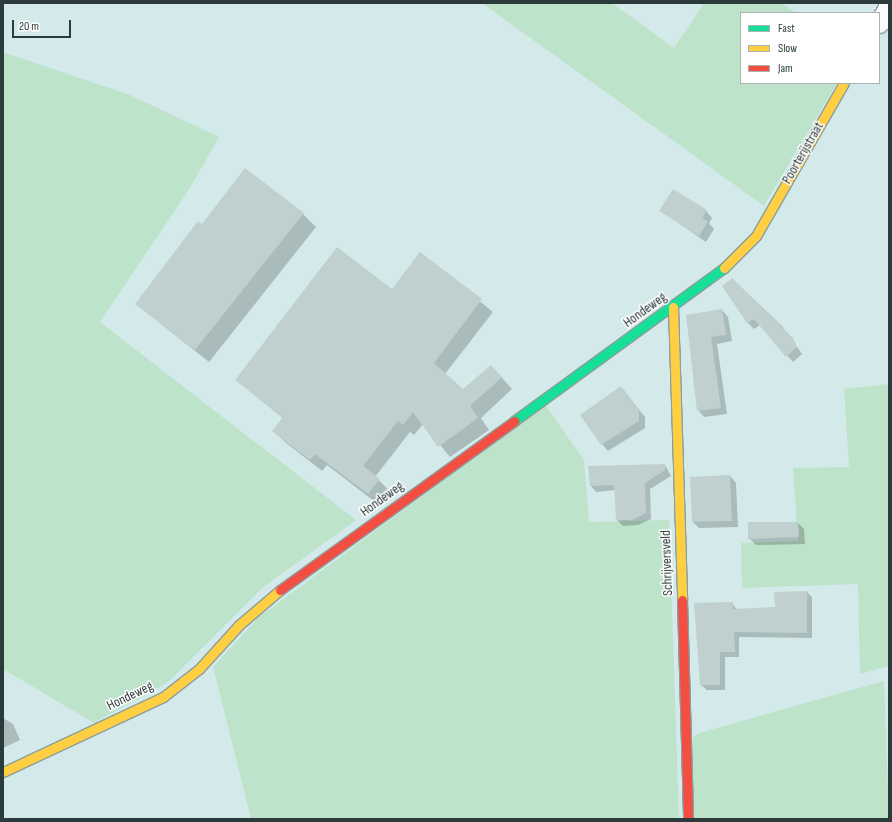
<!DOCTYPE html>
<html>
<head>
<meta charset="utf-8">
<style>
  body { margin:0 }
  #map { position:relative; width:892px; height:822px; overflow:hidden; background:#d4eaea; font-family:"Sofia Sans Condensed",sans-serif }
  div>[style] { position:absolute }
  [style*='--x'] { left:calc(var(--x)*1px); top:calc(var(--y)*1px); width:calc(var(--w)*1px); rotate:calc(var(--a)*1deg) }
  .green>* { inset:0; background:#bde3ca }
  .shadow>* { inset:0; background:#0003 }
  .building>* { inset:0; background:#bfd0ce }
  .roads { filter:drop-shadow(1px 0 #8c9e9e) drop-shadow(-1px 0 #8c9e9e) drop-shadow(0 1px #8c9e9e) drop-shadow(0 -1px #8c9e9e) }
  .street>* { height:19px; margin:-9.5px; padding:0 9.5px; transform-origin:9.5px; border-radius:9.5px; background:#f9fcfc }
  .fast>* { height:9px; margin:-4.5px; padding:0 4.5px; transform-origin:4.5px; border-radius:4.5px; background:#16e098 }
  .slow>* { height:9px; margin:-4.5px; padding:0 4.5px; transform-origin:4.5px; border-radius:4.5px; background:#ffcf43 }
  .jam>* { height:9px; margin:-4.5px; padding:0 4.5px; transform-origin:4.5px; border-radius:4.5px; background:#f24e42 }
  span { translate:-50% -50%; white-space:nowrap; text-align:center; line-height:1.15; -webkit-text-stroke:3px #fff; paint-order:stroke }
  .street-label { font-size:14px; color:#2b3b3c }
  .frame { position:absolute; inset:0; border:4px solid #2b3b3c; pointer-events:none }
  .legend { position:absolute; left:740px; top:12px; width:140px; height:72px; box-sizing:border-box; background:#fff; border:1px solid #aab1b1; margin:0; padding:5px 7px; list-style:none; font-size:12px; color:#2b3b3c }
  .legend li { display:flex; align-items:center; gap:8px; height:20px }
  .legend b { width:20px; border:1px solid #aab1b1 }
  .scale { position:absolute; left:12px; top:20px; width:59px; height:18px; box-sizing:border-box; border:2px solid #2b3b3c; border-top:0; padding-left:5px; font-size:12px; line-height:14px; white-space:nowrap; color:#2b3b3c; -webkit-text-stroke:3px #fff; paint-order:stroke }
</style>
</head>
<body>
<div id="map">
  <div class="green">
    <div style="clip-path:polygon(482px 3px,612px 3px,674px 48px,704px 3px,782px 3px,796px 13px,741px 13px,741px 83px,837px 83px,764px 206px)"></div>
    <div style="clip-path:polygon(3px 52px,130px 95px,219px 137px,188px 191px,100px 322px,356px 520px,261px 589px,167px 683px,94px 723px,3px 669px)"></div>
    <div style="clip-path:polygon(889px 384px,889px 666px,860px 674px,858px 584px,742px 588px,741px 543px,798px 541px,793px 468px,849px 467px,844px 389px)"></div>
    <div style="clip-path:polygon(545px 405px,584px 460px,589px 522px,669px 520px,679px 819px,251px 819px,213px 667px,258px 618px)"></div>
    <div style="clip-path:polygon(884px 681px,889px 819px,694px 819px,691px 739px,699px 733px)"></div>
  </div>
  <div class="shadow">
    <div style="clip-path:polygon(661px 211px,706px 211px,712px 218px,709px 223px,714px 229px,706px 242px)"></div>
    <div style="clip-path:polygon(303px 214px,316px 227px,209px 362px,136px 304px,202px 226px)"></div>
    <div style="clip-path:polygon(420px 253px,493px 312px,445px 374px,463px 391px,491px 366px,512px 389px,481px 418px,489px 430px,450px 457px,423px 424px,414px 435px,410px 432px,375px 477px,390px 491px,379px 505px,327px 465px,322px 471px,285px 442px,273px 431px,283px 418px,236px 380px,392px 290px)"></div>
    <div style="clip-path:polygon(732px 279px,782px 326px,802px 354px,793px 362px,760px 325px,754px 329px,748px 323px,724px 286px)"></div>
    <div style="clip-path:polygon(722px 310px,728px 317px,732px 341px,717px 344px,727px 414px,704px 417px,698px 410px,687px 316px)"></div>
    <div style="clip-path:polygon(621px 387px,645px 417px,645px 428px,608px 451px,602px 444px)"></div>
    <div style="clip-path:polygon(665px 465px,671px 476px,650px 489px,651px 519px,638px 525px,623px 526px,617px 520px,616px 490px,596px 492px,591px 486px)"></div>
    <div style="clip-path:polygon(730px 476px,736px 483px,738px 527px,699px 528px,693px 522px)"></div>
    <div style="clip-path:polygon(798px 523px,804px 529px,805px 544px,756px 545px,749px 538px)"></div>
    <div style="clip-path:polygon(807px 592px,812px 597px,812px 638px,739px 637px,739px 657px,725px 657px,725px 690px,707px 690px,701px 685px,732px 603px,737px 610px,776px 608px)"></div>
    <div style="clip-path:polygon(3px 718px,13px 724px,20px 740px,3px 748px)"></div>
  </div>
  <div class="building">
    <div style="clip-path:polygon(245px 168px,304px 213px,195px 350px,135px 304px,198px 221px,202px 224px)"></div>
    <div style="clip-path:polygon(673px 189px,707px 210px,702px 218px,708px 221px,699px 236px,659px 211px)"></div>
    <div style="clip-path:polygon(337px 247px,392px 289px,420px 252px,482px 299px,434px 363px,463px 389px,491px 365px,502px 377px,470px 406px,478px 418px,438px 447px,413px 412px,403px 425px,398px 421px,363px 466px,380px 479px,368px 494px,315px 454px,310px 460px,272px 431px,283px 417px,235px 380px)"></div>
    <div style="clip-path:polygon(732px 278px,793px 338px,797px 347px,786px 357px,754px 319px,747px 323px,722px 286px)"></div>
    <div style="clip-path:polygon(722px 309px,726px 335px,711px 337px,721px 408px,697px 411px,686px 315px)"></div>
    <div style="clip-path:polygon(621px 386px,639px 410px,639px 421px,601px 445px,580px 415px)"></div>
    <div style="clip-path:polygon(665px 464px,665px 470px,645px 483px,646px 513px,632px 520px,616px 520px,614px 485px,590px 486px,588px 466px)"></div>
    <div style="clip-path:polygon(730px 475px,732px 521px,692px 522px,690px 477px)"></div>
    <div style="clip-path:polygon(748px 522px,798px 522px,799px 537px,748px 539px)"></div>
    <div style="clip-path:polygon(807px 591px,807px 633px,734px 632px,735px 652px,720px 652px,720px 685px,700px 685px,694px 603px,733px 602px,733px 609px,775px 607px,774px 592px)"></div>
  </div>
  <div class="roads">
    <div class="street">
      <div style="--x:879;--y:23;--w:20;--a:-60"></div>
    </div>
    <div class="fast">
      <div style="--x:514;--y:421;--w:260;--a:-36.1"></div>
    </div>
    <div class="slow">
      <div style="--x:724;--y:268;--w:45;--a:-45"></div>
      <div style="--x:756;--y:236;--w:177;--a:-60.1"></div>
      <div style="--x:673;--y:307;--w:293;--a:88.2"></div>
      <div style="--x:3;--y:772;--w:177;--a:-25.1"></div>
      <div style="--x:163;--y:697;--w:46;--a:-37.9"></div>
      <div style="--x:199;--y:669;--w:59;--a:-47.7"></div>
      <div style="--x:239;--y:625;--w:54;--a:-40.5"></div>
    </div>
    <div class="jam">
      <div style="--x:280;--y:590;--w:289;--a:-35.8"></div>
      <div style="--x:682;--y:600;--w:219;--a:88.4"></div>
    </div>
  </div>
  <div class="street-label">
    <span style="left:803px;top:153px;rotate:-60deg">Poorterijstraat</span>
    <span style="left:645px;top:310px;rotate:-36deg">Hondeweg</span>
    <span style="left:382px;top:499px;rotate:-36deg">Hondeweg</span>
    <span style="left:667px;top:563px;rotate:-92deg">Schrijversveld</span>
    <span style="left:130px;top:696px;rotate:-26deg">Hondeweg</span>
  </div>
  <div class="frame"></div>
  <ul class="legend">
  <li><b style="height:5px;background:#16e098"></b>Fast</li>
  <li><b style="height:5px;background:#ffcf43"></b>Slow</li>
  <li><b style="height:5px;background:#f24e42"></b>Jam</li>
  </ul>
  <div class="scale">20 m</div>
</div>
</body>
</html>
